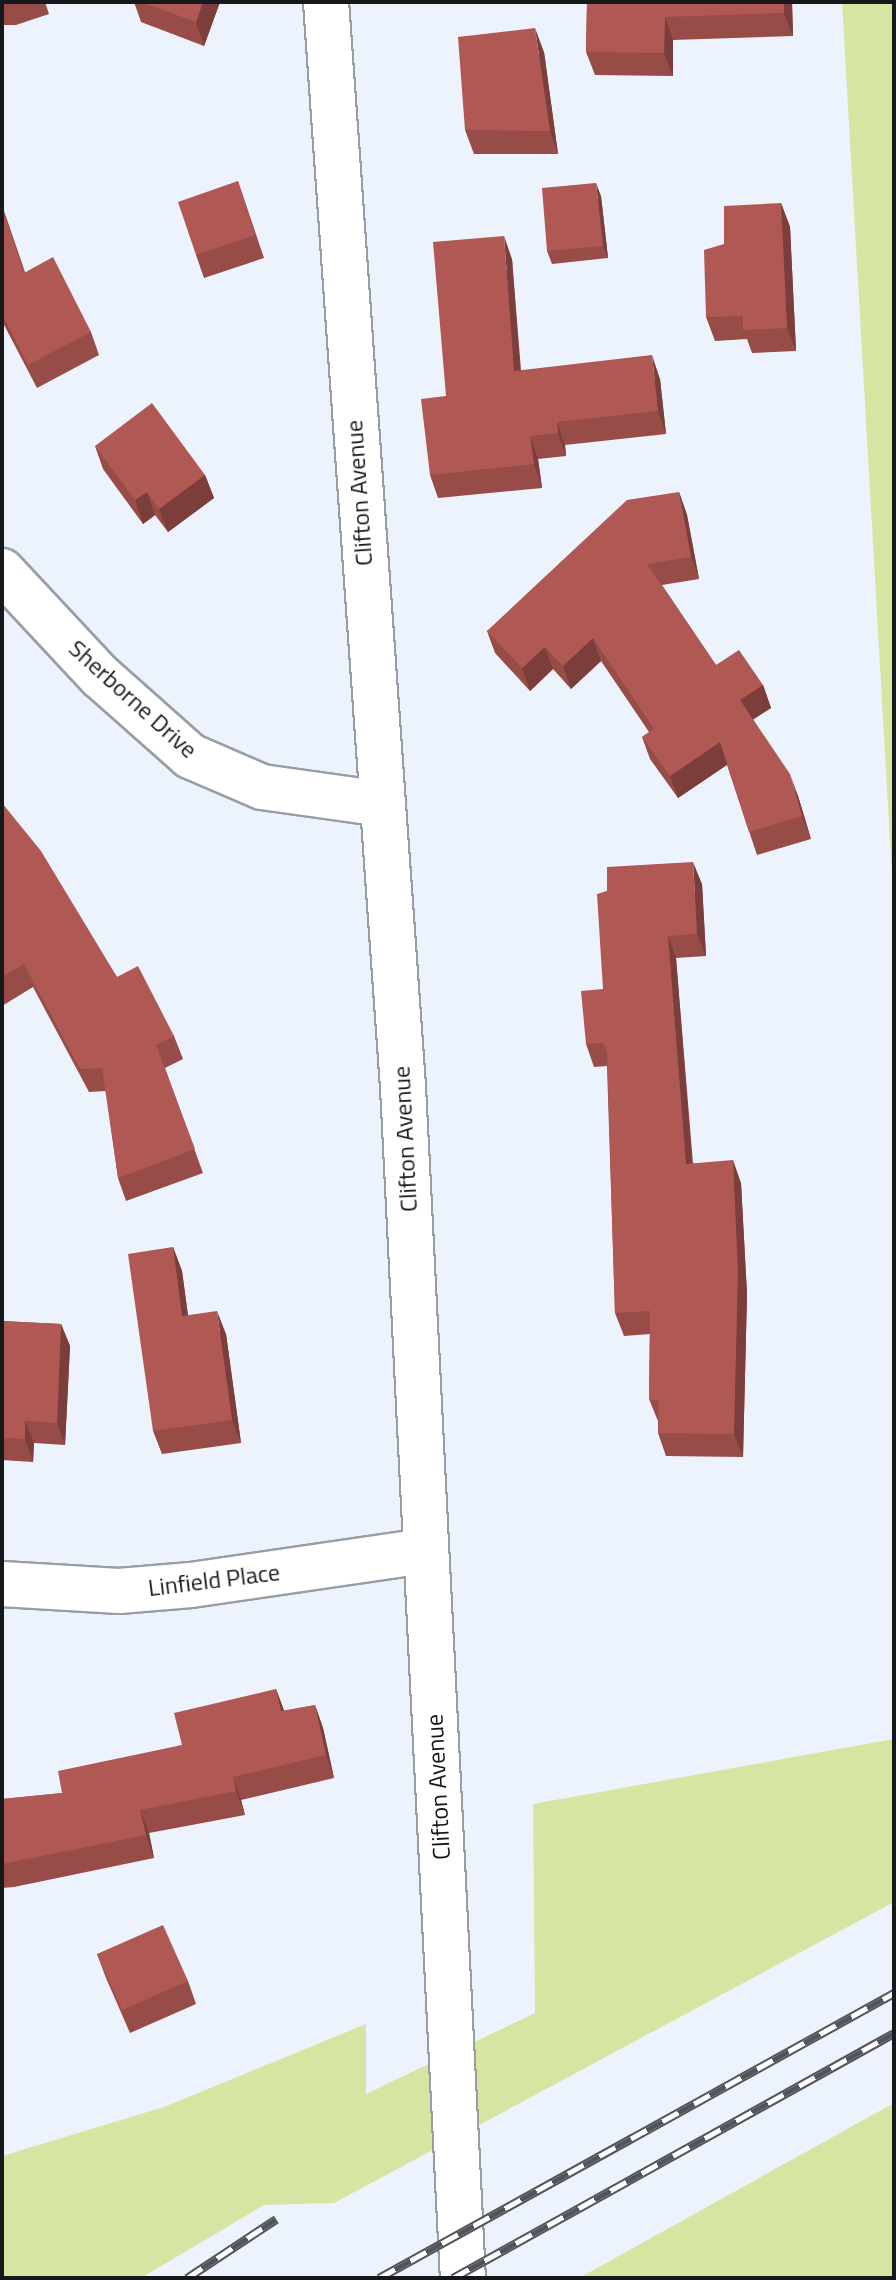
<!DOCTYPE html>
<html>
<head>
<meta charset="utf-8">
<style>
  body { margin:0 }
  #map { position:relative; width:896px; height:2280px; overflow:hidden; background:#edf3fc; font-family:"Titillium Web",sans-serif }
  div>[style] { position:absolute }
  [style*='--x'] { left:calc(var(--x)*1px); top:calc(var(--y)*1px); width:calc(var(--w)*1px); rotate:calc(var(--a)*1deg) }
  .green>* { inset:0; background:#d6e6a2 }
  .roads { filter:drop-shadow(2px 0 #989ea6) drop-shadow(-2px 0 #989ea6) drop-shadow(0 2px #989ea6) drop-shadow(0 -2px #989ea6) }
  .minor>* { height:44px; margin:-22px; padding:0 22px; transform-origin:22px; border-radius:22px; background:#fff }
  .rail>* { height:9px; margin-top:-4.5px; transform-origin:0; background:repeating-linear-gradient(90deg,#fff 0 18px,#515459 0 36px); box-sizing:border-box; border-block:2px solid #515459 }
  .wall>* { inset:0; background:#974c48 }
  .shaded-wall>* { inset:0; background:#7b3e3b }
  .building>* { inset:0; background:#b05854 }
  span { translate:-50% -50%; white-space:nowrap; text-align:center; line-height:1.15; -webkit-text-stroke:6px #fff; paint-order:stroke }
  .street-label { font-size:24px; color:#16181b }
  .frame { position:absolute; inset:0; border:4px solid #16181b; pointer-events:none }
</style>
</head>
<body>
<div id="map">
  <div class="green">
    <div style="clip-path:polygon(842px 2px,894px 2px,894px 911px)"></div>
    <div style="clip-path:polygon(894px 1739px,894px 1902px,334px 2203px,264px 2205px,141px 2278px,2px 2278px,2px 2156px,164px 2107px,366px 2024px,366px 2094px,535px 2013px,533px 1804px)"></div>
    <div style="clip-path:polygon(894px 2103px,894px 2278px,579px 2278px)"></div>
  </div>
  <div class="roads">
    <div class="minor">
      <div style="--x:326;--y:2;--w:1088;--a:85.94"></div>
      <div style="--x:403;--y:1087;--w:1193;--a:87.12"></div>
      <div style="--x:2;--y:571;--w:144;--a:47"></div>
      <div style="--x:100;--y:676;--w:120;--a:41.6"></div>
      <div style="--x:190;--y:756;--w:78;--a:23.3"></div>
      <div style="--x:262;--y:787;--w:122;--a:8"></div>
      <div style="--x:2;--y:1584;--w:117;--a:3.4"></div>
      <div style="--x:119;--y:1591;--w:72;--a:-4.8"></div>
      <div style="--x:191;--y:1585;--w:236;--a:-8.3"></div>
    </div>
  </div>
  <div class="rail">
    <div style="--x:187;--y:2278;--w:107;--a:-33.5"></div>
    <div style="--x:379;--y:2278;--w:589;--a:-28.96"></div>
    <div style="--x:453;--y:2278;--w:504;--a:-29.05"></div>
  </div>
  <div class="wall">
    <div style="clip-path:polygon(2px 2px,45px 2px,49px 14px,16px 25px,2px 25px)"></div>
    <div style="clip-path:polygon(134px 2px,220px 2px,204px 46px,141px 22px)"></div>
    <div style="clip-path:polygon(587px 2px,792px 2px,793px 36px,673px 40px,673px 76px,595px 75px,586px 52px)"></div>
    <div style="clip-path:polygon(544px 52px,558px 154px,474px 154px,465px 130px)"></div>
    <div style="clip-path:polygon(238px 181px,264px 258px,204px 278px,196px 255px)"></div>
    <div style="clip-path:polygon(601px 196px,608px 258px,552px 264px,547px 251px)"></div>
    <div style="clip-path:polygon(781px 203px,790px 227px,796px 351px,752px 353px,747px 339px,715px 341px,706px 317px,724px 244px)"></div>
    <div style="clip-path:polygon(2px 205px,25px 272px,91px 332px,99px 355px,37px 388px,2px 321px)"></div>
    <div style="clip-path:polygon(512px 259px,521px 370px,660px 379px,666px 434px,565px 445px,566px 456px,538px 459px,542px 488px,438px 498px,430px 475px,446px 396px)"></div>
    <div style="clip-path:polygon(95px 446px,205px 475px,214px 498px,168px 532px,155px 515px,143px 524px,103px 469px)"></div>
    <div style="clip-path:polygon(679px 492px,687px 515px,699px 579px,662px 585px,716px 665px,763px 685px,771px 708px,753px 719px,798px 796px,811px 839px,757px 855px,727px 765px,678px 798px,650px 759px,642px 737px,649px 732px,601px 661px,571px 689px,553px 669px,530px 691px,495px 653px,487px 631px)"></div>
    <div style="clip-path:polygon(2px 803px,117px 977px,174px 1036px,183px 1059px,165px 1068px,203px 1173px,126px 1201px,118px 1178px,106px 1091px,89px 1092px,33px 987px,2px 1006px)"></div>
    <div style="clip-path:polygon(702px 884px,706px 956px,676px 958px,693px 1163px,741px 1183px,747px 1294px,743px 1457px,666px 1456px,658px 1433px,658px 1421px,649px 1399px,650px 1334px,624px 1336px,615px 1313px,607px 1066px,594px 1067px,586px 1044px,603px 989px)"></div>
    <div style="clip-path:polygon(173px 1247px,182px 1271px,188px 1315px,226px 1334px,241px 1443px,162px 1454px,153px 1431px)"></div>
    <div style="clip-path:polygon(2px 1321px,61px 1324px,70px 1346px,65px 1445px,34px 1443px,33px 1462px,2px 1460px)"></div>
    <div style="clip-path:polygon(276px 1689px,284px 1711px,315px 1705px,323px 1728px,334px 1778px,241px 1800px,245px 1815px,149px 1833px,154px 1858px,14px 1887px,2px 1888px,2px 1799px,62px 1793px,182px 1745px)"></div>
    <div style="clip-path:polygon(97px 1954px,188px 1981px,196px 2004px,130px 2033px,106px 1978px)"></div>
  </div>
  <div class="shaded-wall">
    <div style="clip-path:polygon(203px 2px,220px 2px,204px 46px,196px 22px)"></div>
    <div style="clip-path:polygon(784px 2px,792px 2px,793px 36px,784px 13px)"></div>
    <div style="clip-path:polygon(665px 17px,673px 40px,673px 76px,664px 53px)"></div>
    <div style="clip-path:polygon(535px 28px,544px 52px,558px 154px,550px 131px)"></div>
    <div style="clip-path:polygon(596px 183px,601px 196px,608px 258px,603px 246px)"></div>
    <div style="clip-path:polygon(781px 203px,790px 227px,796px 351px,787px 328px)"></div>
    <div style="clip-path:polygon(504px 236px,512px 259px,522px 394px,514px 371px)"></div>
    <div style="clip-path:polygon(652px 355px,660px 379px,666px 434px,658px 411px)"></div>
    <div style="clip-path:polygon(557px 422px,565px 445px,566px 456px,558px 433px)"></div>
    <div style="clip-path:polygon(530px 436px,538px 459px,542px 488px,534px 464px)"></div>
    <div style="clip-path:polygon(205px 475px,214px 498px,168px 532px,159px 509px)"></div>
    <div style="clip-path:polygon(147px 492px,155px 515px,143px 524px,135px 500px)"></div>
    <div style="clip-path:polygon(679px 492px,687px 515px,699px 579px,691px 557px)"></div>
    <div style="clip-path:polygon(593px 638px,601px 661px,571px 689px,563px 666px)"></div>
    <div style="clip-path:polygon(545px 647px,553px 669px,530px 691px,522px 668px)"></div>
    <div style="clip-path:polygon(763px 685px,771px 708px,748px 723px,740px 700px)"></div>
    <div style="clip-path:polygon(720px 742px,728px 764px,678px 798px,670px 776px)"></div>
    <div style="clip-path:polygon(790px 774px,798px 796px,811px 839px,802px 816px)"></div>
    <div style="clip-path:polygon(693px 862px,702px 884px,706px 956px,697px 934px)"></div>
    <div style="clip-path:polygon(668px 936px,676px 958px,694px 1186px,686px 1164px)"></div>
    <div style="clip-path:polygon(733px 1160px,741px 1183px,747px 1294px,743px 1457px,734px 1434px)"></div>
    <div style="clip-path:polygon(173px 1247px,182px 1271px,191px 1339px,182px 1316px)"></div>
    <div style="clip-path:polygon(217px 1311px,226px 1334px,241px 1443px,232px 1420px)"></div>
    <div style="clip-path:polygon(61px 1324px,70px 1346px,65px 1445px,57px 1423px)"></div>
    <div style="clip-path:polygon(25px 1421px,34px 1443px,33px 1462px,25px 1439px)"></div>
    <div style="clip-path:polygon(276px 1689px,285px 1713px,281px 1711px)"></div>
    <div style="clip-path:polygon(315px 1705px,323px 1728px,334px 1778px,326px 1755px)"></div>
    <div style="clip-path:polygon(233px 1777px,241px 1800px,245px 1815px,236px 1791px)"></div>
    <div style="clip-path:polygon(140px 1810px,149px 1833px,154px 1858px,146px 1835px)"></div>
  </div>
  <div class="building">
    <div style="clip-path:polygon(2px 2px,16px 2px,2px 5px)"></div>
    <div style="clip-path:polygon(140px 2px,203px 2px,196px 22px)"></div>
    <div style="clip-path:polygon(587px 2px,784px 2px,784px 13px,665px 17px,664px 53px,586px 52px)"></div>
    <div style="clip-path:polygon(535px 28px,550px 131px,465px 130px,458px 37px)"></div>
    <div style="clip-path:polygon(238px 181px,255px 235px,196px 255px,178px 202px)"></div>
    <div style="clip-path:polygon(596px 183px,603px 246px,547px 251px,542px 188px)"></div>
    <div style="clip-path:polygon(781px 203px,787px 328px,743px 330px,743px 316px,706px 317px,704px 250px,724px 244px,724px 206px)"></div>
    <div style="clip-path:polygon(2px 207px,24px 273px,53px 257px,91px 332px,28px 365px,2px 314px)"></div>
    <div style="clip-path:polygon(504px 236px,514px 371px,652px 355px,658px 411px,557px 422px,558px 433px,530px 436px,534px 464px,430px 475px,421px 399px,446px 396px,433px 242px)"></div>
    <div style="clip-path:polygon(152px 403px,205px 475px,159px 509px,147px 492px,135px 500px,95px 446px)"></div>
    <div style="clip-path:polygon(679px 492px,691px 557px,647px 564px,716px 665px,739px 650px,763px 685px,740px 700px,790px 774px,802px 816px,749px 832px,720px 742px,670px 776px,642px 737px,654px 729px,593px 638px,563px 666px,545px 647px,522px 668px,487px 631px,627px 500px)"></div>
    <div style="clip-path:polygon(2px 803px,41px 851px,117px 977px,138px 966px,174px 1036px,156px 1045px,195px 1149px,118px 1178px,102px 1068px,80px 1069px,24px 964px,2px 977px)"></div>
    <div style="clip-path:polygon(693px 862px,697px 934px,668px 936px,686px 1164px,733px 1160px,738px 1271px,734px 1434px,658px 1433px,659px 1401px,649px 1399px,650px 1311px,615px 1313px,607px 1051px,603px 1043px,586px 1044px,581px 991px,603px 989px,597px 894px,607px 891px,607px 867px)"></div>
    <div style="clip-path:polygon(173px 1247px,182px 1316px,217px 1311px,232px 1420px,153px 1431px,128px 1254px)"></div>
    <div style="clip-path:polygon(2px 1321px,61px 1324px,57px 1423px,25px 1421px,25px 1439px,2px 1438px)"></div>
    <div style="clip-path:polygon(276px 1689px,281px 1711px,315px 1705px,326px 1755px,233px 1777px,236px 1791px,140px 1810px,146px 1835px,2px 1864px,2px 1799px,62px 1793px,58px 1771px,182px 1745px,174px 1713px)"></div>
    <div style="clip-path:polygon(163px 1925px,188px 1981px,122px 2010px,97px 1954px)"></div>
  </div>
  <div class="street-label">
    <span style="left:359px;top:493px;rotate:-94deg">Clifton Avenue</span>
    <span style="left:133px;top:699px;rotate:42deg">Sherborne Drive</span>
    <span style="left:405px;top:1139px;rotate:-93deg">Clifton Avenue</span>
    <span style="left:214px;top:1580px;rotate:-7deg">Linfield Place</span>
    <span style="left:438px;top:1787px;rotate:-93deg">Clifton Avenue</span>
  </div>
  <div class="frame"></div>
</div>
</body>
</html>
